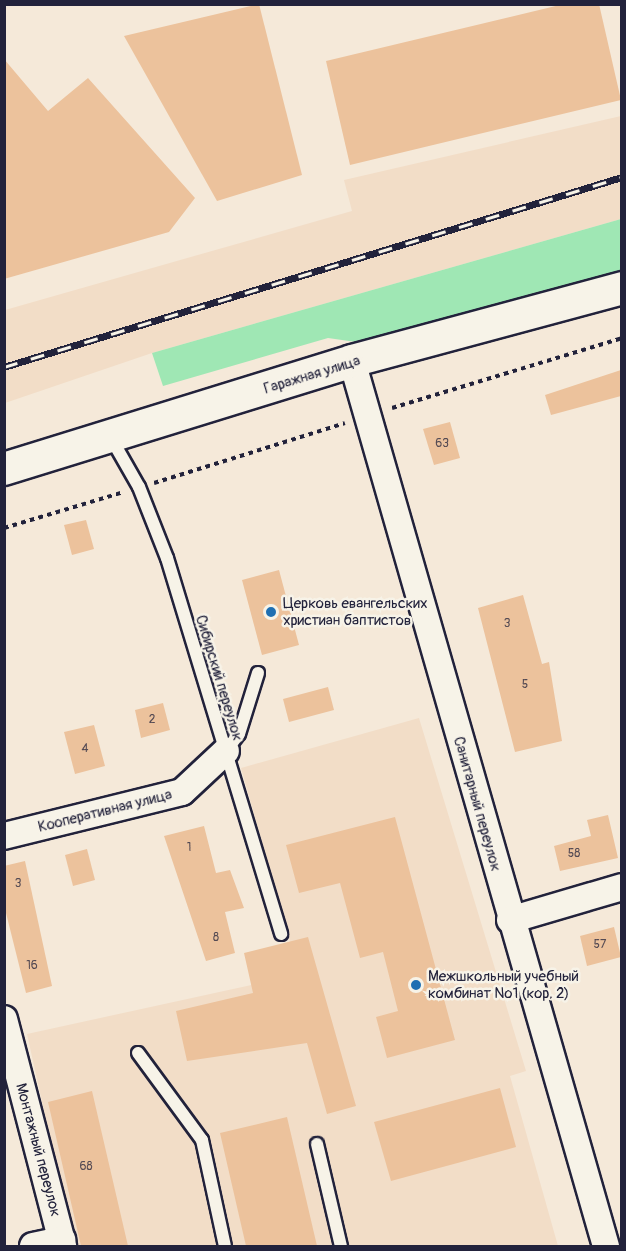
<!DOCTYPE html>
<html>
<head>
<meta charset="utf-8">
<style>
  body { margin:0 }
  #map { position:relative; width:626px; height:1251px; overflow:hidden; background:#f5e9d9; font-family:Pangolin,sans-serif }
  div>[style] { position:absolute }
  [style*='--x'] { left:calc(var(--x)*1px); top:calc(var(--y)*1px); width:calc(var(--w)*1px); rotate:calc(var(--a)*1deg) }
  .built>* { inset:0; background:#f2ddc7 }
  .green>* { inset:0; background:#9fe7b4 }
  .building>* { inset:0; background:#ecc29c }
  .path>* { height:4px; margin-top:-2px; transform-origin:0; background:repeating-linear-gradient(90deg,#22223b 0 4.5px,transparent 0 9px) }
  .roads { filter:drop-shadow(2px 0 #22223b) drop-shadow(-2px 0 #22223b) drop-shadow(0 2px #22223b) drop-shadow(0 -2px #22223b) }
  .service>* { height:12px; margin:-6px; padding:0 6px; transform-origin:6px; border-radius:6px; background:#f7f3e8 }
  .minor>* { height:26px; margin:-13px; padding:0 13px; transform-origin:13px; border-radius:13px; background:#f7f3e8 }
  .tertiary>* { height:32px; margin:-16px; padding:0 16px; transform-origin:16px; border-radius:16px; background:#f7f3e8 }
  .rail>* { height:7px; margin-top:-3.5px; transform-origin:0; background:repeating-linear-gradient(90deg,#f7f3e8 0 14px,#22223b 0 28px); box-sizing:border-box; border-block:2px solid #22223b }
  .dots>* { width:16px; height:16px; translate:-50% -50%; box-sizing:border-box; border:3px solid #f7f3e8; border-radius:50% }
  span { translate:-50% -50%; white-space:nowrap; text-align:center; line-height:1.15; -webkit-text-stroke:5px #f7f3e8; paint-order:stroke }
  .number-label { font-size:12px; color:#544a53 }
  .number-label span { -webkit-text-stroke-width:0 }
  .street-label { font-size:15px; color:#22223b }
  .poi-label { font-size:15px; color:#22223b }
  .left { translate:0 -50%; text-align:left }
  .frame { position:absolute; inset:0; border:6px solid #22223b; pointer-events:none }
</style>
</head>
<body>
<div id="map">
  <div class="built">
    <div style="clip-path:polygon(621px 116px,621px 219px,152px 353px,5px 403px,5px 310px,352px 211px,344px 180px)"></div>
    <div style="clip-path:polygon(419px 718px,526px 1071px,510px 1076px,558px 1246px,74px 1246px,27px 1034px,274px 980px,290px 941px,241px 768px)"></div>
  </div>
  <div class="green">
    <div style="clip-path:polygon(621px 219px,621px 270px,370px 344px,328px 338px,163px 386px,152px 353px)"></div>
  </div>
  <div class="building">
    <div style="clip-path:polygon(259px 4px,302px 175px,217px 201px,124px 36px)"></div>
    <div style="clip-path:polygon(564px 4px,599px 4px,621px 100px,350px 165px,326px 61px)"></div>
    <div style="clip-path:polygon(4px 59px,48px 111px,88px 78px,195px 198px,169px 232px,4px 279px)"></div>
    <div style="clip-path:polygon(621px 370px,621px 396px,551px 415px,545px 395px)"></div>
    <div style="clip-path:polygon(450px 422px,460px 458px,434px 465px,423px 429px)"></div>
    <div style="clip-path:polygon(86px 520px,94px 549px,72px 555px,64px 525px)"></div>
    <div style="clip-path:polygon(279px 570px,299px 645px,262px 655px,242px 580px)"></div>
    <div style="clip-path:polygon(523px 595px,542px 664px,549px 662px,562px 741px,515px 752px,478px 608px)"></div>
    <div style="clip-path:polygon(328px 687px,334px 710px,289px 722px,283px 699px)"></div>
    <div style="clip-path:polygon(163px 703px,170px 730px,141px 738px,135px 710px)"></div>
    <div style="clip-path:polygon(94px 725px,105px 766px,75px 774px,64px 732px)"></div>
    <div style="clip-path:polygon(608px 815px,618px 858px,560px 871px,554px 846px,591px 836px,587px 820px)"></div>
    <div style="clip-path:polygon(395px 817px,455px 1040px,387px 1058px,376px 1017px,398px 1011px,383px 952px,360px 958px,340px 883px,299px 893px,286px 845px)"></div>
    <div style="clip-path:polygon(204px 826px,216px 873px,230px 870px,244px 908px,225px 912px,235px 953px,206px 961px,164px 836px)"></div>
    <div style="clip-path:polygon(87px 849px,95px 880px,73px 886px,65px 855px)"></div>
    <div style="clip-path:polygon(25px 861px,52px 986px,26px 993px,4px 905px,4px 866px)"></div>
    <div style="clip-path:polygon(614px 927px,621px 957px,587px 966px,580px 936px)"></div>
    <div style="clip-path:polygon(308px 937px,356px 1106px,327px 1114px,307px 1043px,187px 1061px,176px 1011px,253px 993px,244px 953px)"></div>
    <div style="clip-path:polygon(500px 1088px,516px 1147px,391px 1181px,374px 1122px)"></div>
    <div style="clip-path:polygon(92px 1091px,128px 1246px,81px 1246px,48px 1102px)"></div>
    <div style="clip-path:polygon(287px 1117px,317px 1246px,246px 1246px,220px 1133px)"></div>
  </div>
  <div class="path">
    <div style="--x:392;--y:408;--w:240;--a:-16.9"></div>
    <div style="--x:154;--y:483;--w:200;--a:-17.4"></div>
    <div style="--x:4;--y:528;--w:122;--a:-16.7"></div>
  </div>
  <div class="roads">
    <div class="service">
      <div style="--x:111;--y:438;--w:56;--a:60.3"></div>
      <div style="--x:139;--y:487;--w:76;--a:68.5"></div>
      <div style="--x:167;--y:558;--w:393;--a:73.1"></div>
      <div style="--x:226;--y:751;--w:21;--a:-53"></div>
      <div style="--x:239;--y:734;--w:64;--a:-72.7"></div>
      <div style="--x:138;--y:1053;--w:108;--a:53.7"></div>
      <div style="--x:202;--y:1140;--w:108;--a:77.8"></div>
      <div style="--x:317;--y:1144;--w:105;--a:76.8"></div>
    </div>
    <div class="minor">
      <div style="--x:352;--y:361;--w:921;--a:73.99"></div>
      <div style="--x:4;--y:836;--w:183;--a:-13.9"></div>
      <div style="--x:182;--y:792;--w:60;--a:-43"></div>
      <div style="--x:510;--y:920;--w:117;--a:-16.4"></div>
      <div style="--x:4;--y:1019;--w:235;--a:75.4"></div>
      <div style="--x:33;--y:1246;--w:30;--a:-12"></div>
    </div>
    <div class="tertiary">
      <div style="--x:4;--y:469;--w:364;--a:-17.2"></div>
      <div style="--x:352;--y:361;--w:280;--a:-15.1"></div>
    </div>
  </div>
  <div class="rail">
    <div style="--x:4;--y:367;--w:647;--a:-17.09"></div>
  </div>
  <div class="dots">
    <div style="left:271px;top:612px;background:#1f6fb2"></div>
    <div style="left:416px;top:985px;background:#1f6fb2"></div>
  </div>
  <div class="number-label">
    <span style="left:442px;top:444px">63</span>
    <span style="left:507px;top:624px">3</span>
    <span style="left:525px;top:685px">5</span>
    <span style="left:152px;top:720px">2</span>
    <span style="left:85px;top:749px">4</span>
    <span style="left:189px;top:848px">1</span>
    <span style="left:574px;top:854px">58</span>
    <span style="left:18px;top:884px">3</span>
    <span style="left:216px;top:938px">8</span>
    <span style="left:600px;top:945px">57</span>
    <span style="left:32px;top:966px">16</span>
    <span style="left:86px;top:1167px">68</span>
  </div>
  <div class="street-label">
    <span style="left:312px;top:375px;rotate:-17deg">Гаражная улица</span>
    <span style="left:219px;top:678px;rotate:73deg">Сибирский переулок</span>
    <span style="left:477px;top:804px;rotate:74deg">Санитарный переулок</span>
    <span style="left:105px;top:811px;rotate:-14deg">Кооперативная улица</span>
    <span style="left:38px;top:1150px;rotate:75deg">Монтажный переулок</span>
  </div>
  <div class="poi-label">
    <span class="left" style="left:283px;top:612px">Церковь евангельских<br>христиан баптистов</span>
    <span class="left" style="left:428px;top:985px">Межшкольный учебный<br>комбинат №1 (кор. 2)</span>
  </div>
  <div class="frame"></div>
</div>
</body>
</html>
